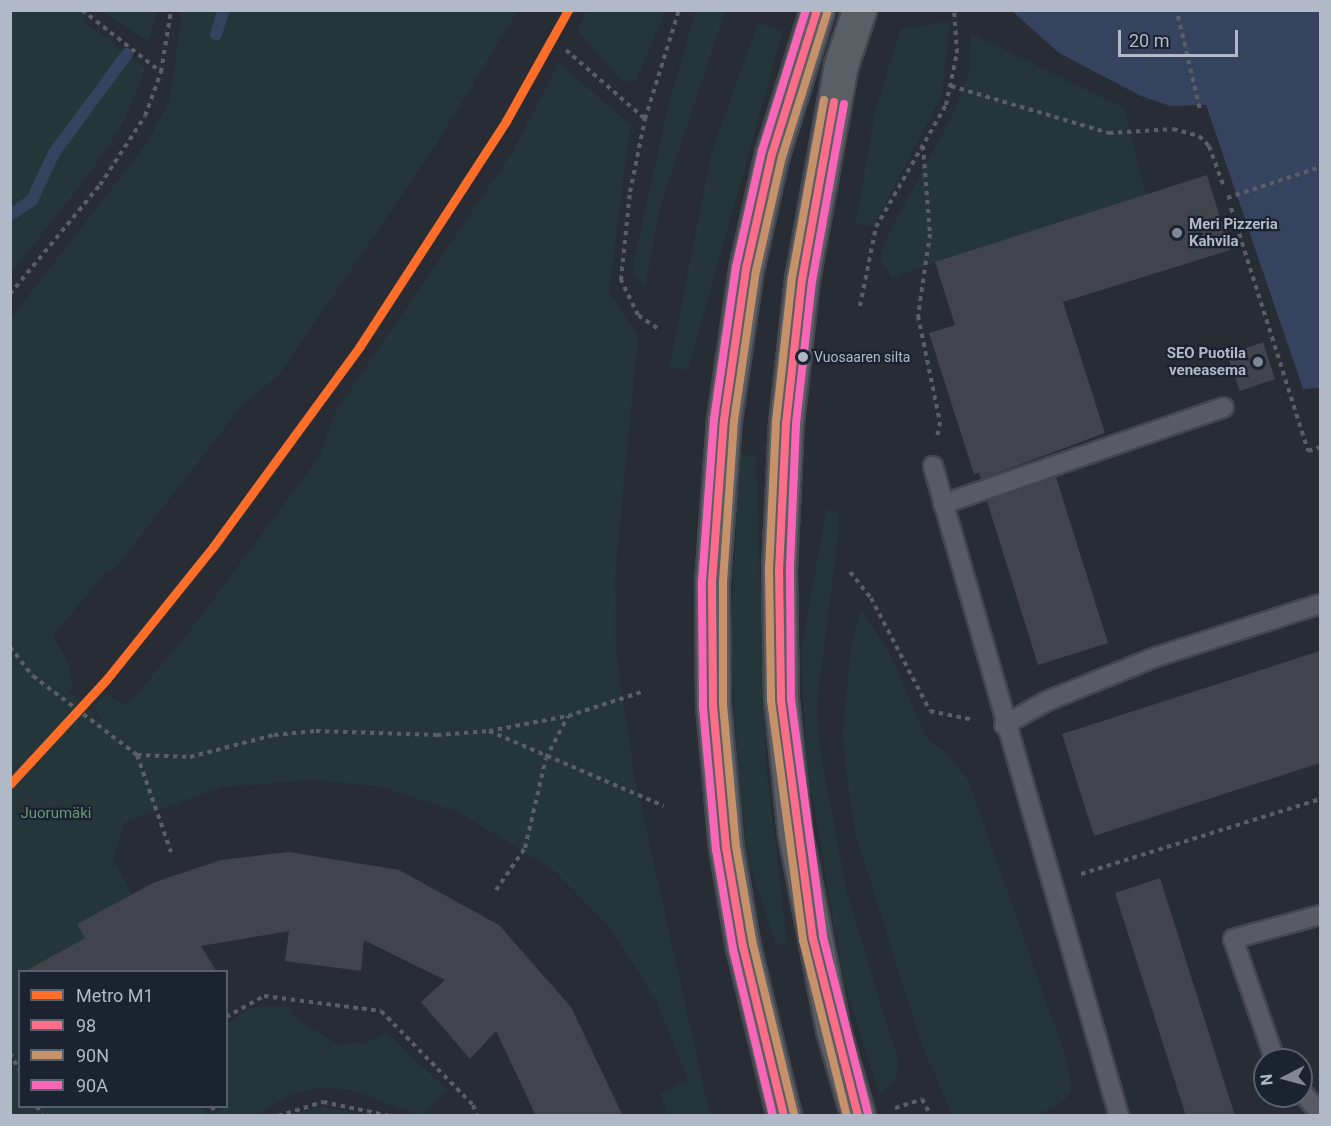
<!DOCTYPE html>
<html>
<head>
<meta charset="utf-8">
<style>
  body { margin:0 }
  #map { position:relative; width:1331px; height:1126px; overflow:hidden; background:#282c35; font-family:Roboto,sans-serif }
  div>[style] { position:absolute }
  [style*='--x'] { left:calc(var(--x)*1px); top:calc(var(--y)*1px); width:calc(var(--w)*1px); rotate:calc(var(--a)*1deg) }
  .green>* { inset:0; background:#25363b }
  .water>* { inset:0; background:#35435e }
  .stream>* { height:12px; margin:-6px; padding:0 6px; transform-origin:6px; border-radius:6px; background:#35435e }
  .building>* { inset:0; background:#41444c }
  .path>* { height:4px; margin-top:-2px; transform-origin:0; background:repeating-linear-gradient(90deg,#5a5f66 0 4.5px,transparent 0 9px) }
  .roads { filter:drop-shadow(2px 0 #44474e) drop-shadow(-2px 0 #44474e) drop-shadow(0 2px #44474e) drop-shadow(0 -2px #44474e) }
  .service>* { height:18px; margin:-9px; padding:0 9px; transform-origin:9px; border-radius:9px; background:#585b63 }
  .primary>* { height:33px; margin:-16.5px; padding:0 16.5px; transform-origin:16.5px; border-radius:16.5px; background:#5a5e65 }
  .bus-1>* { height:8px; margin:-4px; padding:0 4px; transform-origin:4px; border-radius:4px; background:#fb6d88 }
  .bus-2>* { height:8px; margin:-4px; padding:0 4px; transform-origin:4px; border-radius:4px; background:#c7916a }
  .bus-3>* { height:8px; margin:-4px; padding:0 4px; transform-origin:4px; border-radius:4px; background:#fa66b7 }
  .metro-1>* { height:9px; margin:-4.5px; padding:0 4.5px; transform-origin:4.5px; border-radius:4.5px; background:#ff6e28 }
  .dots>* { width:16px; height:16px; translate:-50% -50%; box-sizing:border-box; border:3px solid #1b2230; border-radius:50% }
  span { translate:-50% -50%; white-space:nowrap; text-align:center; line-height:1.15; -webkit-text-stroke:4.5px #1b2230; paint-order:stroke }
  .bus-label { font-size:14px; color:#b1b8c7 }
  .left { translate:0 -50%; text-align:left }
  .poi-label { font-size:15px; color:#b1b8c7; font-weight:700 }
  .right { translate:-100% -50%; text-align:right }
  .park-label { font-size:15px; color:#689877 }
  .frame { position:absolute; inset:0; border:12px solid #b1b8c7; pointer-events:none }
  .legend { position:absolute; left:18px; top:970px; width:210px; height:138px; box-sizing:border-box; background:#1b2230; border:2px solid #575e6c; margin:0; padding:8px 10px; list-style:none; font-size:18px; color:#b1b8c7 }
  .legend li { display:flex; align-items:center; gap:12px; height:30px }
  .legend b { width:30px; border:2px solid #575e6c }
  .north { position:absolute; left:1253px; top:1048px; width:60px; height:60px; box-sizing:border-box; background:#1b2230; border:2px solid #575e6c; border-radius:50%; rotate:264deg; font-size:16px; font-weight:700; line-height:24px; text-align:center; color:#b1b8c7 }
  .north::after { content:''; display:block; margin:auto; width:21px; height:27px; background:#818794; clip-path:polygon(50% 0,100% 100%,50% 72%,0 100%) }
  .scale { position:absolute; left:1118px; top:30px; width:120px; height:27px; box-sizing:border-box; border:3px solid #b1b8c7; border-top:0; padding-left:8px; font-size:18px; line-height:21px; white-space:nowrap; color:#b1b8c7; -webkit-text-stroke:4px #1b2230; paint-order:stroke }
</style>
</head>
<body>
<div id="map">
  <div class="green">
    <div style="clip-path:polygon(11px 10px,90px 11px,83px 21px,146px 69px,123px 123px,90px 173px,11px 273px)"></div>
    <div style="clip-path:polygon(101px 11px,158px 11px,148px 41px)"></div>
    <div style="clip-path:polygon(182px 11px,517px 11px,436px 145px,279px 375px,244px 403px,114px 570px,104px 574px,53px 636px,68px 662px,73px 690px,67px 690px,102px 721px,94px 705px,106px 695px,126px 705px,131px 701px,188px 633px,319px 457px,336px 411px,512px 153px,559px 63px,630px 125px,609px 292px,638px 336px,615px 576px,616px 652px,635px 779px,710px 1115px,670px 1115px,659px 1094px,688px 1080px,655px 998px,608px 925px,554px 870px,456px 811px,382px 787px,312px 780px,222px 787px,125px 822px,113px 859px,132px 894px,77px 924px,85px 938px,39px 964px,42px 971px,20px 972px,20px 1106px,202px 1106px,207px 1115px,11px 1115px,11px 318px,147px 143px,170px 99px)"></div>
    <div style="clip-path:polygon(587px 11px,666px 11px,635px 82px,622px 81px,577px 31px)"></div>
    <div style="clip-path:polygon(696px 11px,725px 11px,660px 207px,645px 287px,633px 275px,634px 260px,669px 102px)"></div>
    <div style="clip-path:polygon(950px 21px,942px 95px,873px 227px,856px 223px,875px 111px,901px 29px)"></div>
    <div style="clip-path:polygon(758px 23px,783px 31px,688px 370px,669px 367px,712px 151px)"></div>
    <div style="clip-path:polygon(971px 33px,1125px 109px,1146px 195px,892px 277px,880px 260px,886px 239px,953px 114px,969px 74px)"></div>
    <div style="clip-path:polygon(739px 454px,756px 456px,766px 764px,787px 942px,776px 946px,749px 863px,738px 772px,731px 636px)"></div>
    <div style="clip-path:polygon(826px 510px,838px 512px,838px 538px,817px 703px,819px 745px,846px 889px,899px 1064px,893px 1084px,879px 1094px,844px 982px,807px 765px,801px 653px)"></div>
    <div style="clip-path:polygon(862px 609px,893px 660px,926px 738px,946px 752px,969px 782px,1067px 1061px,1072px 1088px,1065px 1100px,1037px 1115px,952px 1115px,921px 1043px,855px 832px,846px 770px,843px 730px,851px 646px)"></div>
    <div style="clip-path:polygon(267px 1006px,290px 1007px,296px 1019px,337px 1044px,365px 1043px,386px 1032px,447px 1090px,421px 1115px,353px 1091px,322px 1087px,292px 1094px,254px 1115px,222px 1115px,218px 1107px,226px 1106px,228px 1024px,250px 1008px)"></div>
    <div style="clip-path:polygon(320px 1107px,344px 1110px,356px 1115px,290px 1115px)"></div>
  </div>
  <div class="water">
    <div style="clip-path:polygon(1012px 11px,1320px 11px,1320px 388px,1303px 389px,1206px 105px,1170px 106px,1141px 96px,1059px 53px)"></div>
  </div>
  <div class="stream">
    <div style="--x:216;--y:34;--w:25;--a:-72"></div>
    <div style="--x:10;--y:215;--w:27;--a:-34"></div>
    <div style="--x:32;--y:200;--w:52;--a:-64.9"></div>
    <div style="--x:54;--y:153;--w:123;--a:-53.6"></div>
  </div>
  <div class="building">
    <div style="clip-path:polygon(1207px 175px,1230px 250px,1063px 302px,1105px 433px,981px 479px,979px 473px,974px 474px,929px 333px,955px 325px,935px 262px)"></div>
    <div style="clip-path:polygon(1263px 342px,1275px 379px,1240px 391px,1227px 355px)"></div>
    <div style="clip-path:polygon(1056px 477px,1108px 643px,1038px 665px,987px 501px)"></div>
    <div style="clip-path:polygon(1320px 651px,1320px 763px,1094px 836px,1062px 734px)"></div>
    <div style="clip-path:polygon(289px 852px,399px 870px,499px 925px,571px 1007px,623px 1116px,536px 1116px,496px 1031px,470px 1059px,421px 1002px,445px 980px,364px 940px,361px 971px,285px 961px,289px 931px,201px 946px,217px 972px,24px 972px,85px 938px,77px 924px,155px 882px,221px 860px)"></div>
    <div style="clip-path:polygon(1160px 878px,1235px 1116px,1186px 1116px,1115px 893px)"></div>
  </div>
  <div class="path">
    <div style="--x:82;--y:10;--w:100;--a:38.1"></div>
    <div style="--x:1178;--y:16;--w:97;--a:76.8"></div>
    <div style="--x:566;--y:50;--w:105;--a:41.1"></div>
    <div style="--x:951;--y:86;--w:165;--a:16.6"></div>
    <div style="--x:1109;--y:133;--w:64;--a:-3.6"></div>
    <div style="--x:1173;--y:129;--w:27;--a:15"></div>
    <div style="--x:1199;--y:136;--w:14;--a:45"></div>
    <div style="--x:1209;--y:146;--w:44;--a:69.9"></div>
    <div style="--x:923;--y:146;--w:88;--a:85.5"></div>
    <div style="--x:930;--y:234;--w:83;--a:98.3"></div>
    <div style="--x:918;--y:316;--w:108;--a:78.3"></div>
    <div style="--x:940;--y:422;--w:16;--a:101"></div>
    <div style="--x:1227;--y:198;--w:98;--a:-18.4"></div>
    <div style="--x:1231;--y:208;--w:255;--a:72.4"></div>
    <div style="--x:1308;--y:451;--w:13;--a:-18"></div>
    <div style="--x:10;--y:294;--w:141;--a:-50.5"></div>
    <div style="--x:100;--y:185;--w:82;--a:-56.9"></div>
    <div style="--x:145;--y:116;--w:47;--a:-70"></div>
    <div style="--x:161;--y:72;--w:63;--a:-80.8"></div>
    <div style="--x:860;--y:306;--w:81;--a:-78.6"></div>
    <div style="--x:876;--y:227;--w:141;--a:-60.2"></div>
    <div style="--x:946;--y:105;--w:53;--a:-78.1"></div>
    <div style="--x:957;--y:53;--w:43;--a:-94"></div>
    <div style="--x:657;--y:328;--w:23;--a:-146"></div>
    <div style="--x:638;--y:315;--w:39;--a:-116"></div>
    <div style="--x:621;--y:280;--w:88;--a:-84.2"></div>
    <div style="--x:630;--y:192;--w:75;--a:-78.4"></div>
    <div style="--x:645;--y:119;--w:114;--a:-72.7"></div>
    <div style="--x:850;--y:572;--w:33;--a:51"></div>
    <div style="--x:871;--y:598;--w:127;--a:62.4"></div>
    <div style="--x:930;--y:711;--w:45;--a:11.6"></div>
    <div style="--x:10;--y:647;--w:37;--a:52"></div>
    <div style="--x:33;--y:676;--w:131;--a:37.2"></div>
    <div style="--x:137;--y:755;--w:53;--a:2.2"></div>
    <div style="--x:190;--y:757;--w:87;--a:-14.7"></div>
    <div style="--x:274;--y:735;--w:42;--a:-5.4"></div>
    <div style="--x:316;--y:731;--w:121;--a:1.9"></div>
    <div style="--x:437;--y:735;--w:52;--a:-4.4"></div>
    <div style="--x:489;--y:731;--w:190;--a:23.2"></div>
    <div style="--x:489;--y:731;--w:80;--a:-10.8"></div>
    <div style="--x:568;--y:716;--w:81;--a:-18"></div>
    <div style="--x:137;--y:755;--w:103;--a:70.7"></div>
    <div style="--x:1081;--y:874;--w:250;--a:-17.4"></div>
    <div style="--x:496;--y:890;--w:51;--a:-55.4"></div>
    <div style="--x:525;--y:848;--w:92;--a:-76.9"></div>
    <div style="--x:546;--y:758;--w:47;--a:-62.4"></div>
    <div style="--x:226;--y:1017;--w:43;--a:-28.9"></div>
    <div style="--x:264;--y:996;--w:118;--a:7.3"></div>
    <div style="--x:381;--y:1011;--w:132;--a:45.6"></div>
    <div style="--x:473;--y:1105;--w:12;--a:70"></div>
    <div style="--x:10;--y:1053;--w:21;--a:61"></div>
    <div style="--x:37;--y:1106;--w:11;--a:63"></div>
    <div style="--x:212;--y:1106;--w:11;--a:68"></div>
    <div style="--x:895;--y:1108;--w:28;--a:-18"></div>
    <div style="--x:922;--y:1099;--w:19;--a:62"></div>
    <div style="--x:278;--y:1116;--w:47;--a:-17.3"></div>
    <div style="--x:323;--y:1102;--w:68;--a:11.8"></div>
  </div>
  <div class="roads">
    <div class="service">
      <div style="--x:933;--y:466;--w:676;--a:74.03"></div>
      <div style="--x:943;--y:504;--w:297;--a:-19"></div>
      <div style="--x:1004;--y:725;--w:49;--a:-29.2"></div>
      <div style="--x:1047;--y:701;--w:118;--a:-22"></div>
      <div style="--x:1156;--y:657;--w:172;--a:-17.9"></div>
      <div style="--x:1275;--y:1060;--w:128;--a:-109.1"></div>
      <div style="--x:1233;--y:939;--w:90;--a:-15.4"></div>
      <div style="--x:1301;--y:1091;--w:29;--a:49"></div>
    </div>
    <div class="primary">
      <div style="--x:784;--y:1116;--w:174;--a:-103.6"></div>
      <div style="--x:743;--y:947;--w:100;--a:-99.7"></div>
      <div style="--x:726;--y:848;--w:144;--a:-95.2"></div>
      <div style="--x:713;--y:705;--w:123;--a:-90.5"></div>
      <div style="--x:712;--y:582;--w:162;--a:-85.8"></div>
      <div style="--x:724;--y:420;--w:153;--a:-81.7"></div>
      <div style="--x:746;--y:269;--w:118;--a:-77.3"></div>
      <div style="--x:772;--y:154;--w:151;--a:-72.6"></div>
      <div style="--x:858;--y:1116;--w:90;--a:-106.2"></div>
      <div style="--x:833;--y:1030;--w:199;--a:-101"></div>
      <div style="--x:795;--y:835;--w:136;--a:-95.9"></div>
      <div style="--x:781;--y:700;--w:131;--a:-90.9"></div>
      <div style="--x:779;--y:569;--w:146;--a:-87.3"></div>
      <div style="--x:786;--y:423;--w:145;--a:-83.7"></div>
      <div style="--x:802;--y:279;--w:218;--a:-79.7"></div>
      <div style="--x:841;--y:65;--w:58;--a:-71.9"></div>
    </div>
  </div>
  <div class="bus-1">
    <div style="--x:834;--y:102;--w:180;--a:100.2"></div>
    <div style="--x:802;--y:279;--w:145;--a:96.3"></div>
    <div style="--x:786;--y:423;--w:146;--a:92.7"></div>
    <div style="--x:779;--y:569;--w:131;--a:89.1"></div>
    <div style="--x:781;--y:700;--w:241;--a:82.4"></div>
    <div style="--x:813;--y:939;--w:183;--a:75.7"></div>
    <div style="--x:784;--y:1116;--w:174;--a:-103.6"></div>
    <div style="--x:743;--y:947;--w:100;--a:-99.7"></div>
    <div style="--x:726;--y:848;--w:144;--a:-95.2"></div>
    <div style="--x:713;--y:705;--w:123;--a:-90.5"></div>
    <div style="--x:712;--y:582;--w:162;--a:-85.8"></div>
    <div style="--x:724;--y:420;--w:153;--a:-81.7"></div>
    <div style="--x:746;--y:269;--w:118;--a:-77.3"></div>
    <div style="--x:772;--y:154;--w:151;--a:-72.6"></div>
  </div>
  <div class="bus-2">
    <div style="--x:824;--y:100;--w:180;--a:100.2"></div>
    <div style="--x:792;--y:277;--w:146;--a:96.3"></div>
    <div style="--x:776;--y:422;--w:146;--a:92.7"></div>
    <div style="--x:769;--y:568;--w:132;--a:89.1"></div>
    <div style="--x:771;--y:700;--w:242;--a:82.4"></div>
    <div style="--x:803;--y:940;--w:181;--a:76"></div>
    <div style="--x:794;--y:1114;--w:174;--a:-103.6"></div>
    <div style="--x:753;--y:945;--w:99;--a:-99.8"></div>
    <div style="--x:736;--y:847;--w:144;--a:-95.2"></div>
    <div style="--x:723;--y:704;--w:122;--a:-90"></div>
    <div style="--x:723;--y:582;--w:161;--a:-86.1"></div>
    <div style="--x:734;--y:421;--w:152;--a:-81.7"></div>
    <div style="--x:756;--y:271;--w:117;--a:-77.2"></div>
    <div style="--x:782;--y:157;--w:151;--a:-72.6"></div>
  </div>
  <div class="bus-3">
    <div style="--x:844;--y:104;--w:180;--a:100.2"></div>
    <div style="--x:812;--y:281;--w:144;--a:96.4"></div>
    <div style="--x:796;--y:424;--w:145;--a:92.4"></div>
    <div style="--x:790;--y:569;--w:130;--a:89.6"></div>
    <div style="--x:791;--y:699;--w:240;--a:82.3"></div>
    <div style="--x:823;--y:937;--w:182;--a:75.7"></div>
    <div style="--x:773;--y:1116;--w:172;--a:-103.5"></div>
    <div style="--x:733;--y:949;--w:100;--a:-99.7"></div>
    <div style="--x:716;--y:850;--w:145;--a:-95.2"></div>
    <div style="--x:703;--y:706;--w:124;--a:-90.5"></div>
    <div style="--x:702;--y:582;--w:163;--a:-85.8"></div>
    <div style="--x:714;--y:419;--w:154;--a:-81.8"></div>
    <div style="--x:736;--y:267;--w:119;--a:-77.4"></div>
    <div style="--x:762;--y:151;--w:148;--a:-72.7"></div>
  </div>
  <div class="metro-1">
    <div style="--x:10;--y:784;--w:142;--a:-47.3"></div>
    <div style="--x:106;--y:680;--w:171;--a:-51.2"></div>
    <div style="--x:213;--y:547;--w:249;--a:-53.8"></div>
    <div style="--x:360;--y:346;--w:268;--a:-57"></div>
    <div style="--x:506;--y:121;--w:127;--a:-60.8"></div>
  </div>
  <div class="dots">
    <div style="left:1177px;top:233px;background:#818794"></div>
    <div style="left:803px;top:357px;background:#b1b8c7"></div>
    <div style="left:1258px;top:362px;background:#818794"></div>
  </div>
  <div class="bus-label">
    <span class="left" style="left:814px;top:357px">Vuosaaren silta</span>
  </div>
  <div class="poi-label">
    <span class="left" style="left:1189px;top:233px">Meri Pizzeria<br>Kahvila</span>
    <span class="right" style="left:1246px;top:362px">SEO Puotila<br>veneasema</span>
  </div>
  <div class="park-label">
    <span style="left:56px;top:814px">Juorumäki</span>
  </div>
  <div class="frame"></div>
  <ul class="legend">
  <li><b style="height:8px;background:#ff6e28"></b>Metro M1</li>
  <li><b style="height:8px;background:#fb6d88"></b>98</li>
  <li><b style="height:8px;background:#c7916a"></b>90N</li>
  <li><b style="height:8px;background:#fa66b7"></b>90A</li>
  </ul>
  <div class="north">N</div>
  <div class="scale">20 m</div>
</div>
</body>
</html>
